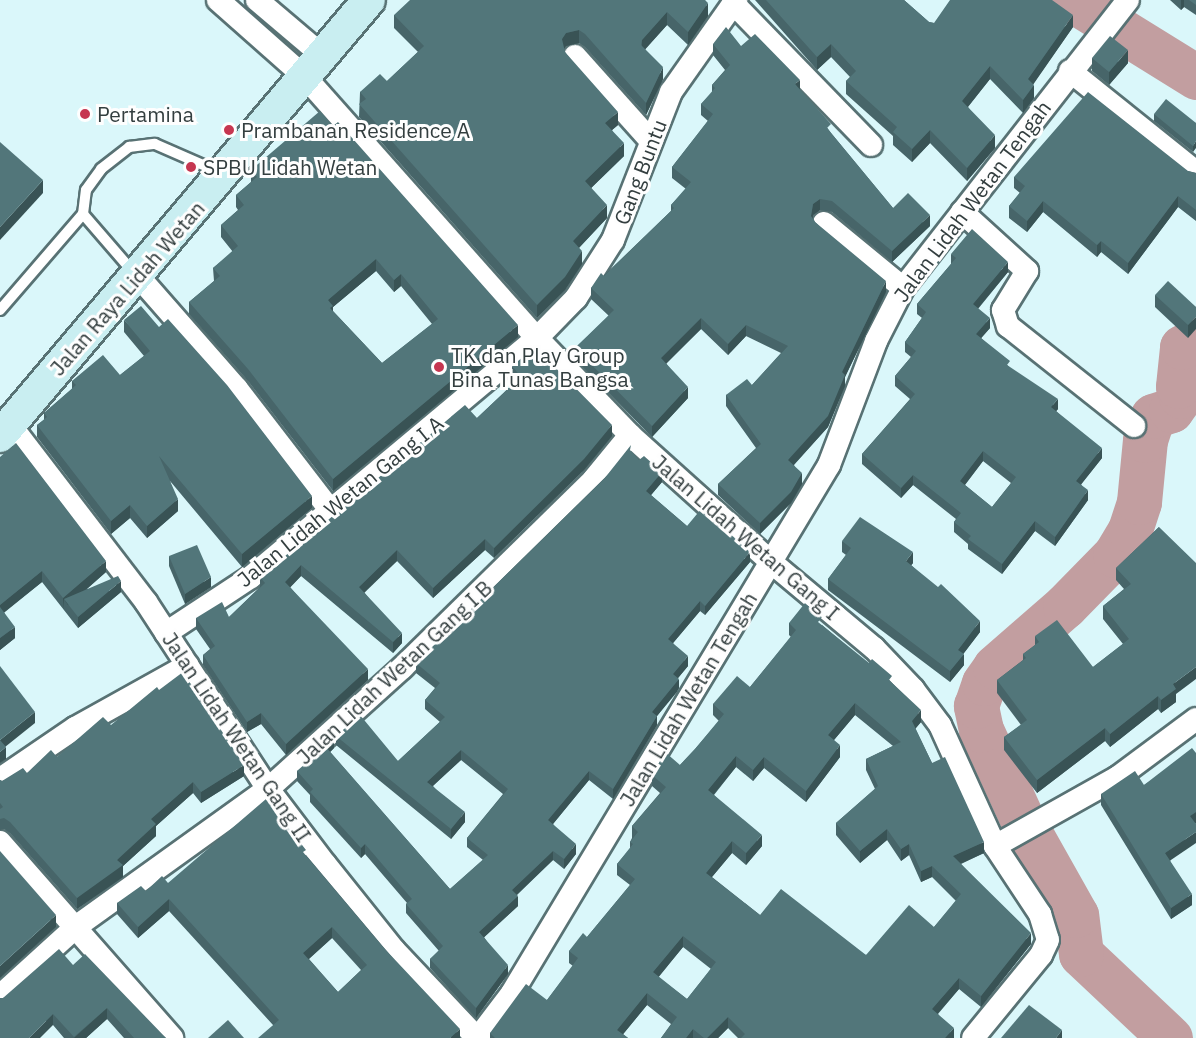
<!DOCTYPE html>
<html>
<head>
<meta charset="utf-8">
<style>
  body { margin:0 }
  #map { position:relative; width:1196px; height:1038px; overflow:hidden; background:#daf7fa; font-family:"IBM Plex Sans",sans-serif }
  div>[style] { position:absolute }
  [style*='--x'] { left:calc(var(--x)*1px); top:calc(var(--y)*1px); width:calc(var(--w)*1px); rotate:calc(var(--a)*1deg) }
  .river>* { height:45px; margin:-22.5px; padding:0 22.5px; transform-origin:22.5px; border-radius:22.5px; background:#c29ea0 }
  .roads { filter:drop-shadow(2px 0 #587274) drop-shadow(-2px 0 #587274) drop-shadow(0 2px #587274) drop-shadow(0 -2px #587274) }
  .service>* { height:10px; margin:-5px; padding:0 5px; transform-origin:5px; border-radius:5px; background:#fff }
  .minor>* { height:22px; margin:-11px; padding:0 11px; transform-origin:11px; border-radius:11px; background:#fff }
  .secondary>* { height:32px; margin:-16px; padding:0 16px; transform-origin:16px; border-radius:16px; background:#c9eef1 }
  .wall>* { inset:0; background:#476569 }
  .shaded-wall>* { inset:0; background:#395355 }
  .building>* { inset:0; background:#52767a }
  .dots>* { width:16px; height:16px; translate:-50% -50%; box-sizing:border-box; border:3px solid #fefefe; border-radius:50% }
  span { translate:-50% -50%; white-space:nowrap; text-align:center; line-height:1.15; -webkit-text-stroke:6px #fefefe; paint-order:stroke }
  .poi-label { font-size:21px; color:#333e3f }
  .left { translate:0 -50%; text-align:left }
  .street-label { font-size:21px; color:#333e3f }
</style>
</head>
<body>
<div id="map">
  <div class="river">
    <div style="--x:1072;--y:0;--w:146;--a:31.8"></div>
    <div style="--x:1170;--y:1038;--w:122;--a:-136.7"></div>
    <div style="--x:1081;--y:954;--w:39;--a:-97"></div>
    <div style="--x:1076;--y:915;--w:110;--a:-119.4"></div>
    <div style="--x:1022;--y:819;--w:98;--a:-114.7"></div>
    <div style="--x:981;--y:730;--w:25;--a:-102"></div>
    <div style="--x:976;--y:706;--w:24;--a:-71"></div>
    <div style="--x:984;--y:683;--w:19;--a:-55"></div>
    <div style="--x:995;--y:667;--w:93;--a:-41.1"></div>
    <div style="--x:1065;--y:606;--w:71;--a:-45.6"></div>
    <div style="--x:1115;--y:555;--w:29;--a:-59"></div>
    <div style="--x:1130;--y:530;--w:29;--a:-72"></div>
    <div style="--x:1139;--y:502;--w:62;--a:-84.5"></div>
    <div style="--x:1145;--y:440;--w:25;--a:-72"></div>
    <div style="--x:1153;--y:416;--w:19;--a:-18"></div>
    <div style="--x:1171;--y:410;--w:17;--a:-54"></div>
    <div style="--x:1181;--y:396;--w:10;--a:-107"></div>
    <div style="--x:1178;--y:386;--w:39;--a:-84"></div>
    <div style="--x:1182;--y:347;--w:16;--a:-27"></div>
  </div>
  <div class="roads">
    <div class="service">
      <div style="--x:83;--y:214;--w:78;--a:49.2"></div>
      <div style="--x:0;--y:310;--w:127;--a:-49.2"></div>
      <div style="--x:83;--y:214;--w:24;--a:-83"></div>
      <div style="--x:86;--y:190;--w:26;--a:-54"></div>
      <div style="--x:101;--y:169;--w:36;--a:-38"></div>
      <div style="--x:129;--y:147;--w:26;--a:-7"></div>
      <div style="--x:155;--y:144;--w:70;--a:23.6"></div>
    </div>
    <div class="minor">
      <div style="--x:218;--y:0;--w:116;--a:41.5"></div>
      <div style="--x:305;--y:77;--w:349;--a:48.4"></div>
      <div style="--x:537;--y:338;--w:134;--a:46.2"></div>
      <div style="--x:630;--y:435;--w:190;--a:42"></div>
      <div style="--x:771;--y:562;--w:134;--a:39.9"></div>
      <div style="--x:874;--y:648;--w:57;--a:46.4"></div>
      <div style="--x:913;--y:689;--w:45;--a:53.1"></div>
      <div style="--x:940;--y:725;--w:133;--a:65.6"></div>
      <div style="--x:995;--y:846;--w:82;--a:56.5"></div>
      <div style="--x:1040;--y:914;--w:27;--a:73"></div>
      <div style="--x:1048;--y:940;--w:17;--a:115"></div>
      <div style="--x:1041;--y:955;--w:107;--a:129.3"></div>
      <div style="--x:257;--y:0;--w:87;--a:40.3"></div>
      <div style="--x:733;--y:3;--w:198;--a:45.8"></div>
      <div style="--x:575;--y:56;--w:114;--a:48.2"></div>
      <div style="--x:1070;--y:71;--w:161;--a:38.7"></div>
      <div style="--x:962;--y:212;--w:88;--a:42.2"></div>
      <div style="--x:1027;--y:271;--w:46;--a:121.6"></div>
      <div style="--x:1003;--y:310;--w:17;--a:73"></div>
      <div style="--x:1008;--y:326;--w:161;--a:38.4"></div>
      <div style="--x:824;--y:223;--w:102;--a:39.4"></div>
      <div style="--x:138;--y:276;--w:150;--a:48.8"></div>
      <div style="--x:237;--y:389;--w:154;--a:52.4"></div>
      <div style="--x:11;--y:426;--w:222;--a:52.5"></div>
      <div style="--x:146;--y:602;--w:223;--a:56.9"></div>
      <div style="--x:268;--y:789;--w:94;--a:52.8"></div>
      <div style="--x:325;--y:864;--w:110;--a:51.3"></div>
      <div style="--x:394;--y:950;--w:121;--a:46.7"></div>
      <div style="--x:166;--y:633;--w:102;--a:-33.4"></div>
      <div style="--x:251;--y:577;--w:373;--a:-39.9"></div>
      <div style="--x:537;--y:338;--w:56;--a:-45.7"></div>
      <div style="--x:576;--y:298;--w:69;--a:-57.5"></div>
      <div style="--x:613;--y:240;--w:159;--a:-68.6"></div>
      <div style="--x:671;--y:92;--w:113;--a:-54.8"></div>
      <div style="--x:0;--y:779;--w:91;--a:-34.2"></div>
      <div style="--x:75;--y:728;--w:129;--a:-29.1"></div>
      <div style="--x:0;--y:842;--w:261;--a:48.7"></div>
      <div style="--x:995;--y:846;--w:141;--a:-29.3"></div>
      <div style="--x:1118;--y:777;--w:97;--a:-36.6"></div>
      <div style="--x:0;--y:996;--w:104;--a:-42.3"></div>
      <div style="--x:77;--y:926;--w:235;--a:-35.7"></div>
      <div style="--x:268;--y:789;--w:181;--a:-42.1"></div>
      <div style="--x:402;--y:668;--w:269;--a:-44.5"></div>
      <div style="--x:594;--y:479;--w:57;--a:-50.7"></div>
      <div style="--x:478;--y:1038;--w:56;--a:-52.9"></div>
      <div style="--x:512;--y:993;--w:616;--a:-59.02"></div>
      <div style="--x:829;--y:465;--w:133;--a:-69.2"></div>
      <div style="--x:876;--y:341;--w:59;--a:-63"></div>
      <div style="--x:903;--y:288;--w:365;--a:-52"></div>
    </div>
    <div class="secondary">
      <div style="--x:0;--y:436;--w:571;--a:-49.76"></div>
    </div>
  </div>
  <div class="wall">
    <div style="clip-path:polygon(705px 0,708px 16px,688px 45px,667px 25px,645px 49px,663px 79px,646px 115px,585px 47px,579px 43px,566px 46px,564px 49px,565px 52px,618px 125px,612px 130px,624px 156px,591px 188px,607px 218px,579px 248px,582px 264px,565px 290px,537px 318px,359px 117px,360px 92px,387px 81px,418px 52px,394px 28px,394px 15px)"></div>
    <div style="clip-path:polygon(755px 0,904px 0,929px 22px,934px 23px,1073px 27px,1033px 84px,1034px 98px,1023px 113px,990px 79px,968px 107px,995px 148px,967px 181px,930px 143px,912px 162px,893px 145px,893px 136px,846px 94px,846px 81px,850px 77px,831px 57px,817px 70px)"></div>
    <div style="clip-path:polygon(1170px 0,1196px 0,1196px 15px,1184px 7px,1181px 10px)"></div>
    <div style="clip-path:polygon(713px 44px,741px 46px,800px 90px,831px 133px,893px 208px,930px 226px,892px 262px,832px 212px,820px 210px,813px 215px,813px 218px,815px 222px,886px 292px,845px 377px,845px 386px,828px 427px,794px 465px,802px 484px,791px 503px,760px 534px,718px 495px,718px 484px,756px 448px,726px 406px,726px 395px,752px 385px,781px 353px,746px 336px,728px 355px,701px 329px,666px 363px,688px 398px,652px 437px,575px 359px,575px 348px,609px 316px,591px 299px,591px 288px,671px 211px,671px 205px,686px 189px,672px 178px,672px 167px,708px 121px,701px 115px,701px 104px,712px 93px,712px 85px,725px 70px,713px 55px)"></div>
    <div style="clip-path:polygon(1092px 58px,1128px 63px,1109px 85px,1092px 71px)"></div>
    <div style="clip-path:polygon(1154px 114px,1196px 123px,1193px 152px,1154px 121px)"></div>
    <div style="clip-path:polygon(evenodd,251px 170px,518px 337px,333px 491px,248px 381px,189px 314px,189px 302px,214px 281px,213px 268px,233px 252px,221px 237px,221px 225px,238px 210px,236px 207px,236px 195px,251px 182px,251px 170px,376px 271px,394px 292px,401px 286px,432px 324px,382px 363px,333px 311px,333px 307px,376px 271px)"></div>
    <div style="clip-path:polygon(1188px 171px,1196px 173px,1196px 221px,1178px 207px,1128px 274px,1101px 252px,1097px 257px,1043px 212px,1027px 232px,1009px 218px,1009px 206px,1020px 193px,1014px 188px,1014px 177px)"></div>
    <div style="clip-path:polygon(evenodd,951px 254px,1008px 272px,978px 309px,990px 328px,981px 338px,1010px 368px,1058px 409px,1056px 411px,1102px 458px,1081px 484px,1088px 500px,1055px 546px,1035px 531px,1002px 574px,968px 549px,968px 544px,954px 532px,954px 522px,956px 519px,913px 485px,901px 498px,862px 464px,862px 454px,910px 399px,895px 386px,895px 376px,911px 357px,905px 352px,905px 342px,922px 318px,917px 314px,917px 304px,951px 264px,951px 254px,983px 461px,1011px 483px,992px 507px,965px 485px,983px 461px)"></div>
    <div style="clip-path:polygon(1155px 295px,1196px 307px,1188px 338px,1155px 307px)"></div>
    <div style="clip-path:polygon(124px 320px,312px 508px,242px 567px,170px 481px,178px 511px,147px 538px,130px 518px,111px 534px,37px 437px,37px 425px,44px 420px,44px 413px,72px 389px,72px 381px,120px 375px,144px 356px,124px 332px)"></div>
    <div style="clip-path:polygon(512px 366px,612px 436px,584px 470px,494px 558px,485px 550px,433px 598px,397px 561px,364px 592px,402px 643px,393px 653px,301px 576px,290px 587px,368px 680px,286px 755px,261px 724px,247px 732px,203px 665px,203px 655px,210px 649px,196px 629px,196px 618px,229px 617px,260px 587px,260px 577px,477px 418px,516px 381px,512px 377px)"></div>
    <div style="clip-path:polygon(631px 452px,662px 482px,651px 495px,687px 526px,750px 562px,705px 615px,700px 611px,673px 643px,688px 666px,678px 678px,679px 688px,657px 716px,657px 725px,613px 799px,589px 780px,553px 824px,576px 854px,564px 869px,553px 860px,517px 895px,518px 906px,484px 937px,508px 974px,476px 1018px,430px 968px,430px 959px,439px 951px,406px 913px,406px 904px,407px 903px,365px 854px,361px 858px,310px 802px,310px 795px,297px 781px,297px 771px,334px 748px,330px 752px,450px 889px,483px 860px,467px 847px,467px 838px,503px 794px,461px 760px,433px 786px,465px 822px,451px 839px,336px 745px,336px 736px,398px 761px,440px 722px,425px 709px,425px 700px,435px 688px,416px 673px,416px 663px)"></div>
    <div style="clip-path:polygon(0 457px,106px 572px,87px 589px,121px 592px,78px 628px,42px 582px,4px 612px,15px 638px,0 650px)"></div>
    <div style="clip-path:polygon(1159px 527px,1176px 694px,1176px 702px,1161px 713px,1158px 709px,1110px 747px,1105px 741px,1037px 793px,1004px 750px,1004px 737px,1021px 725px,997px 693px,997px 680px,1023px 660px,1023px 654px,1035px 645px,1035px 636px,1093px 667px,1123px 644px,1103px 619px,1103px 606px,1124px 589px,1116px 580px,1116px 568px)"></div>
    <div style="clip-path:polygon(842px 541px,913px 563px,911px 565px,980px 632px,963px 654px,964px 665px,950px 682px,828px 590px,828px 579px,846px 555px,842px 552px)"></div>
    <div style="clip-path:polygon(169px 556px,211px 587px,185px 604px,169px 566px)"></div>
    <div style="clip-path:polygon(evenodd,789px 623px,822px 625px,892px 684px,921px 722px,915px 728px,932px 763px,984px 853px,961px 864px,1031px 944px,981px 1007px,959px 989px,938px 1014px,954px 1038px,738px 1038px,728px 1028px,718px 1038px,661px 1038px,671px 1024px,647px 1005px,623px 1034px,628px 1038px,490px 1038px,490px 1033px,547px 1000px,573px 966px,569px 963px,569px 951px,587px 937px,630px 885px,617px 875px,617px 864px,630px 849px,630px 842px,632px 838px,632px 826px,660px 793px,652px 786px,652px 775px,680px 765px,695px 749px,719px 721px,713px 715px,713px 704px,750px 687px,791px 637px,789px 635px,789px 623px,855px 715px,893px 746px,866px 759px,866px 770px,875px 789px,836px 823px,836px 835px,860px 863px,887px 840px,901px 861px,909px 855px,921px 882px,932px 877px,956px 901px,934px 927px,866px 955px,760px 915px,712px 877px,732px 853px,746px 865px,762px 846px,714px 795px,736px 767px,753px 781px,764px 768px,806px 802px,840px 757px,834px 740px,855px 715px,789px 623px,683px 947px,711px 969px,687px 999px,658px 977px,683px 947px)"></div>
    <div style="clip-path:polygon(111px 725px,244px 776px,201px 803px,193px 793px,156px 826px,156px 836px,123px 866px,123px 877px,77px 909px,10px 833px,4px 829px,0 830px,0 780px,2px 781px,27px 773px,57px 757px)"></div>
    <div style="clip-path:polygon(1196px 753px,1196px 823px,1170px 861px,1192px 905px,1171px 919px,1101px 805px,1101px 794px,1144px 785px)"></div>
    <div style="clip-path:polygon(evenodd,306px 855px,460px 1038px,273px 1025px,169px 911px,138px 938px,117px 914px,117px 903px,168px 883px,306px 855px,332px 938px,361px 970px,338px 992px,309px 959px,332px 938px)"></div>
    <div style="clip-path:polygon(73px 965px,166px 1038px,124px 1038px,107px 1019px,86px 1038px,64px 1038px,53px 1025px,3px 998px)"></div>
  </div>
  <div class="shaded-wall">
    <div style="clip-path:polygon(1181px 0,1184px 0,1184px 7px,1181px 10px)"></div>
    <div style="clip-path:polygon(708px 3px,708px 16px,688px 45px,688px 32px)"></div>
    <div style="clip-path:polygon(667px 12px,667px 25px,642px 53px,642px 40px)"></div>
    <div style="clip-path:polygon(1073px 15px,1073px 27px,1028px 92px,1028px 79px)"></div>
    <div style="clip-path:polygon(579px 30px,579px 43px,566px 46px,562px 52px,562px 39px,566px 33px)"></div>
    <div style="clip-path:polygon(831px 44px,831px 57px,817px 70px,817px 57px)"></div>
    <div style="clip-path:polygon(1128px 50px,1128px 63px,1109px 85px,1109px 72px)"></div>
    <div style="clip-path:polygon(990px 66px,990px 79px,962px 114px,962px 101px)"></div>
    <div style="clip-path:polygon(663px 67px,663px 79px,646px 115px,646px 103px)"></div>
    <div style="clip-path:polygon(800px 80px,800px 91px,795px 84px)"></div>
    <div style="clip-path:polygon(1034px 85px,1034px 98px,1023px 113px,1023px 100px)"></div>
    <div style="clip-path:polygon(618px 112px,618px 125px,605px 136px,605px 123px)"></div>
    <div style="clip-path:polygon(930px 130px,930px 143px,912px 162px,912px 149px)"></div>
    <div style="clip-path:polygon(995px 135px,995px 148px,967px 181px,967px 168px)"></div>
    <div style="clip-path:polygon(1196px 141px,1196px 148px,1193px 152px,1193px 146px)"></div>
    <div style="clip-path:polygon(624px 143px,624px 156px,585px 194px,585px 181px)"></div>
    <div style="clip-path:polygon(43px 180px,43px 193px,0 240px,0 227px)"></div>
    <div style="clip-path:polygon(1178px 196px,1178px 207px,1128px 274px,1128px 263px)"></div>
    <div style="clip-path:polygon(820px 199px,820px 210px,813px 215px,811px 227px,811px 216px,813px 204px)"></div>
    <div style="clip-path:polygon(1043px 201px,1043px 212px,1027px 232px,1027px 221px)"></div>
    <div style="clip-path:polygon(607px 205px,607px 218px,573px 254px,573px 241px)"></div>
    <div style="clip-path:polygon(930px 215px,930px 226px,892px 262px,892px 251px)"></div>
    <div style="clip-path:polygon(1101px 241px,1101px 252px,1097px 257px,1097px 245px)"></div>
    <div style="clip-path:polygon(582px 251px,582px 264px,565px 290px,537px 318px,537px 305px)"></div>
    <div style="clip-path:polygon(376px 259px,376px 271px,333px 307px,333px 318px,328px 300px)"></div>
    <div style="clip-path:polygon(1008px 262px,1008px 272px,973px 314px,973px 304px)"></div>
    <div style="clip-path:polygon(401px 274px,401px 286px,394px 292px,394px 280px)"></div>
    <div style="clip-path:polygon(886px 281px,886px 292px,845px 377px,845px 386px,828px 427px,788px 471px,788px 460px,842px 372px)"></div>
    <div style="clip-path:polygon(1196px 317px,1196px 329px,1188px 338px,1188px 325px)"></div>
    <div style="clip-path:polygon(701px 318px,701px 329px,661px 369px,661px 358px)"></div>
    <div style="clip-path:polygon(990px 318px,990px 328px,976px 344px,976px 334px)"></div>
    <div style="clip-path:polygon(518px 325px,518px 337px,333px 491px,333px 479px)"></div>
    <div style="clip-path:polygon(746px 325px,746px 336px,728px 355px,728px 344px)"></div>
    <div style="clip-path:polygon(688px 387px,688px 398px,652px 437px,652px 426px)"></div>
    <div style="clip-path:polygon(1058px 399px,1058px 409px,1051px 417px,1051px 407px)"></div>
    <div style="clip-path:polygon(612px 425px,612px 436px,584px 470px,494px 558px,494px 548px)"></div>
    <div style="clip-path:polygon(1102px 448px,1102px 458px,1076px 491px,1076px 481px)"></div>
    <div style="clip-path:polygon(983px 451px,983px 461px,960px 491px,960px 481px)"></div>
    <div style="clip-path:polygon(662px 472px,662px 482px,646px 501px,646px 491px)"></div>
    <div style="clip-path:polygon(802px 473px,802px 484px,791px 503px,760px 534px,760px 523px)"></div>
    <div style="clip-path:polygon(913px 475px,913px 485px,901px 498px,901px 488px)"></div>
    <div style="clip-path:polygon(1088px 490px,1088px 500px,1055px 546px,1055px 537px)"></div>
    <div style="clip-path:polygon(312px 496px,312px 508px,242px 567px,242px 554px)"></div>
    <div style="clip-path:polygon(178px 499px,178px 511px,147px 538px,147px 526px)"></div>
    <div style="clip-path:polygon(130px 505px,130px 518px,111px 534px,111px 521px)"></div>
    <div style="clip-path:polygon(1035px 521px,1035px 531px,1002px 574px,1002px 564px)"></div>
    <div style="clip-path:polygon(485px 539px,485px 550px,433px 598px,433px 588px)"></div>
    <div style="clip-path:polygon(397px 550px,397px 561px,359px 598px,359px 587px)"></div>
    <div style="clip-path:polygon(750px 552px,750px 562px,705px 615px,705px 606px)"></div>
    <div style="clip-path:polygon(913px 552px,913px 563px,906px 572px,906px 561px)"></div>
    <div style="clip-path:polygon(106px 561px,106px 572px,68px 605px,64px 599px,63px 609px,63px 598px)"></div>
    <div style="clip-path:polygon(301px 565px,301px 576px,285px 593px,285px 582px)"></div>
    <div style="clip-path:polygon(42px 571px,42px 582px,0 616px,0 605px)"></div>
    <div style="clip-path:polygon(211px 577px,211px 587px,185px 604px,185px 594px)"></div>
    <div style="clip-path:polygon(121px 581px,121px 592px,78px 628px,78px 617px)"></div>
    <div style="clip-path:polygon(700px 601px,700px 611px,668px 649px,668px 639px)"></div>
    <div style="clip-path:polygon(980px 621px,980px 632px,958px 661px,958px 650px)"></div>
    <div style="clip-path:polygon(15px 627px,15px 638px,0 650px,0 638px)"></div>
    <div style="clip-path:polygon(402px 633px,402px 643px,393px 653px,393px 642px)"></div>
    <div style="clip-path:polygon(964px 654px,964px 665px,950px 682px,950px 671px)"></div>
    <div style="clip-path:polygon(688px 656px,688px 666px,673px 684px,673px 674px)"></div>
    <div style="clip-path:polygon(1196px 667px,1196px 679px,1176px 694px,1176px 702px,1161px 713px,1161px 700px,1173px 684px)"></div>
    <div style="clip-path:polygon(368px 669px,368px 680px,286px 755px,286px 744px)"></div>
    <div style="clip-path:polygon(679px 679px,679px 688px,677px 692px,652px 722px,652px 712px)"></div>
    <div style="clip-path:polygon(1158px 696px,1158px 709px,1110px 747px,1110px 734px)"></div>
    <div style="clip-path:polygon(855px 703px,855px 715px,828px 747px,828px 735px)"></div>
    <div style="clip-path:polygon(921px 710px,921px 722px,912px 733px,912px 721px)"></div>
    <div style="clip-path:polygon(35px 712px,35px 723px,0 751px,0 740px)"></div>
    <div style="clip-path:polygon(261px 713px,261px 724px,247px 732px,247px 722px)"></div>
    <div style="clip-path:polygon(657px 716px,657px 725px,613px 799px,613px 789px)"></div>
    <div style="clip-path:polygon(1105px 728px,1105px 741px,1037px 793px,1037px 780px)"></div>
    <div style="clip-path:polygon(334px 738px,334px 748px,326px 756px,326px 747px)"></div>
    <div style="clip-path:polygon(840px 745px,840px 757px,806px 802px,806px 791px)"></div>
    <div style="clip-path:polygon(6px 747px,6px 759px,0 763px,0 752px)"></div>
    <div style="clip-path:polygon(461px 750px,461px 760px,427px 791px,427px 782px)"></div>
    <div style="clip-path:polygon(736px 756px,736px 767px,708px 801px,708px 790px)"></div>
    <div style="clip-path:polygon(764px 757px,764px 768px,753px 781px,753px 770px)"></div>
    <div style="clip-path:polygon(244px 765px,244px 776px,201px 803px,201px 792px)"></div>
    <div style="clip-path:polygon(589px 771px,589px 780px,548px 830px,548px 820px)"></div>
    <div style="clip-path:polygon(193px 782px,193px 793px,156px 826px,156px 836px,123px 866px,123px 877px,77px 909px,77px 898px,117px 860px,151px 819px)"></div>
    <div style="clip-path:polygon(465px 812px,465px 822px,451px 839px,451px 829px)"></div>
    <div style="clip-path:polygon(1196px 812px,1196px 823px,1190px 827px,1190px 816px)"></div>
    <div style="clip-path:polygon(887px 829px,887px 840px,860px 863px,860px 851px)"></div>
    <div style="clip-path:polygon(1196px 832px,1196px 843px,1165px 864px,1165px 853px)"></div>
    <div style="clip-path:polygon(762px 835px,762px 846px,746px 865px,746px 853px)"></div>
    <div style="clip-path:polygon(732px 841px,732px 853px,706px 884px,706px 873px)"></div>
    <div style="clip-path:polygon(984px 842px,984px 853px,953px 867px,953px 856px)"></div>
    <div style="clip-path:polygon(365px 844px,365px 854px,361px 858px,361px 848px)"></div>
    <div style="clip-path:polygon(576px 844px,576px 854px,564px 869px,564px 859px)"></div>
    <div style="clip-path:polygon(909px 844px,909px 855px,901px 861px,901px 849px)"></div>
    <div style="clip-path:polygon(553px 851px,553px 860px,512px 899px,512px 890px)"></div>
    <div style="clip-path:polygon(932px 866px,932px 877px,921px 882px,921px 871px)"></div>
    <div style="clip-path:polygon(1192px 894px,1192px 905px,1171px 919px,1171px 908px)"></div>
    <div style="clip-path:polygon(518px 896px,518px 906px,479px 942px,479px 932px)"></div>
    <div style="clip-path:polygon(169px 899px,169px 911px,138px 938px,138px 927px)"></div>
    <div style="clip-path:polygon(56px 915px,56px 927px,0 978px,0 966px)"></div>
    <div style="clip-path:polygon(332px 927px,332px 938px,303px 964px,303px 953px)"></div>
    <div style="clip-path:polygon(1031px 933px,1031px 944px,981px 1007px,981px 996px)"></div>
    <div style="clip-path:polygon(683px 936px,683px 947px,653px 984px,653px 972px)"></div>
    <div style="clip-path:polygon(508px 965px,508px 974px,476px 1018px,476px 1008px)"></div>
    <div style="clip-path:polygon(959px 978px,959px 989px,932px 1020px,932px 1009px)"></div>
    <div style="clip-path:polygon(647px 993px,647px 1005px,620px 1038px,617px 1030px)"></div>
    <div style="clip-path:polygon(107px 1008px,107px 1019px,86px 1038px,74px 1038px)"></div>
    <div style="clip-path:polygon(53px 1014px,53px 1025px,40px 1038px,29px 1038px)"></div>
    <div style="clip-path:polygon(728px 1017px,728px 1028px,718px 1038px,707px 1038px)"></div>
    <div style="clip-path:polygon(954px 1028px,954px 1038px,945px 1038px)"></div>
    <div style="clip-path:polygon(460px 1029px,460px 1038px,450px 1038px)"></div>
    <div style="clip-path:polygon(693px 1029px,693px 1038px,686px 1038px)"></div>
    <div style="clip-path:polygon(1062px 1030px,1062px 1038px,1056px 1038px)"></div>
  </div>
  <div class="building">
    <div style="clip-path:polygon(410px 0,705px 0,708px 3px,688px 32px,667px 12px,642px 40px,641px 45px,663px 67px,646px 103px,585px 34px,579px 30px,566px 33px,562px 39px,565px 52px,618px 112px,605px 123px,624px 143px,585px 181px,607px 205px,573px 241px,582px 251px,565px 277px,537px 305px,359px 104px,366px 99px,360px 92px,380px 74px,387px 81px,424px 46px,394px 15px)"></div>
    <div style="clip-path:polygon(766px 0,904px 0,929px 22px,934px 23px,950px 0,1052px 0,1073px 15px,1028px 79px,1034px 85px,1023px 100px,990px 66px,962px 101px,995px 135px,967px 168px,930px 130px,912px 149px,893px 132px,897px 127px,846px 81px,856px 71px,831px 44px,817px 57px)"></div>
    <div style="clip-path:polygon(1189px 0,1196px 0,1196px 5px)"></div>
    <div style="clip-path:polygon(726px 27px,741px 46px,755px 34px,800px 80px,795px 84px,831px 124px,827px 128px,893px 208px,908px 193px,930px 215px,892px 251px,832px 201px,820px 199px,813px 204px,811px 216px,815px 222px,886px 281px,842px 372px,845px 375px,828px 416px,788px 460px,802px 473px,791px 492px,760px 523px,718px 484px,761px 444px,726px 395px,747px 379px,752px 385px,788px 346px,746px 325px,728px 344px,701px 318px,661px 358px,688px 387px,652px 426px,575px 348px,614px 310px,591px 288px,601px 273px,604px 276px,674px 208px,671px 205px,691px 182px,672px 167px,713px 114px,701px 104px,715px 88px,712px 85px,730px 65px,713px 44px)"></div>
    <div style="clip-path:polygon(1110px 36px,1128px 50px,1109px 72px,1092px 58px)"></div>
    <div style="clip-path:polygon(1088px 92px,1188px 171px,1196px 173px,1196px 210px,1178px 196px,1128px 263px,1101px 241px,1097px 245px,1043px 201px,1027px 221px,1009px 206px,1025px 186px,1014px 177px)"></div>
    <div style="clip-path:polygon(1166px 99px,1196px 123px,1196px 141px,1193px 146px,1154px 114px)"></div>
    <div style="clip-path:polygon(evenodd,320px 111px,333px 126px,338px 122px,518px 325px,333px 479px,248px 369px,189px 302px,220px 276px,213px 268px,238px 246px,221px 225px,244px 205px,236px 195px,257px 177px,251px 170px,320px 111px,376px 259px,394px 280px,401px 274px,438px 319px,382px 363px,330px 308px,333px 306px,328px 300px,376px 259px)"></div>
    <div style="clip-path:polygon(0 142px,43px 180px,0 227px)"></div>
    <div style="clip-path:polygon(evenodd,972px 229px,1008px 262px,973px 304px,990px 318px,976px 334px,1010px 361px,1007px 365px,1058px 399px,1051px 407px,1102px 448px,1076px 481px,1088px 490px,1055px 537px,1035px 521px,1002px 564px,968px 539px,971px 536px,954px 522px,961px 513px,913px 475px,901px 488px,862px 454px,915px 394px,895px 376px,916px 351px,905px 342px,926px 312px,917px 304px,956px 258px,951px 254px,972px 229px,983px 451px,1016px 477px,992px 507px,960px 481px,983px 451px)"></div>
    <div style="clip-path:polygon(1168px 281px,1196px 307px,1196px 317px,1188px 325px,1155px 295px)"></div>
    <div style="clip-path:polygon(141px 306px,159px 327px,168px 319px,227px 385px,312px 496px,242px 554px,159px 456px,178px 499px,147px 526px,130px 505px,111px 521px,37px 425px,47px 417px,44px 413px,76px 385px,72px 381px,103px 355px,120px 375px,150px 351px,124px 320px)"></div>
    <div style="clip-path:polygon(535px 347px,612px 425px,584px 459px,494px 548px,485px 539px,433px 588px,397px 550px,359px 587px,402px 633px,393px 642px,301px 565px,285px 582px,368px 669px,286px 744px,261px 713px,247px 722px,203px 655px,215px 646px,196px 618px,222px 602px,229px 617px,265px 583px,260px 577px,465px 405px,477px 418px,521px 377px,512px 366px)"></div>
    <div style="clip-path:polygon(16px 443px,106px 561px,63px 598px,42px 571px,0 605px,0 457px)"></div>
    <div style="clip-path:polygon(631px 445px,630px 450px,639px 460px,644px 456px,662px 472px,646px 491px,687px 526px,702px 508px,750px 552px,705px 606px,700px 601px,668px 639px,688px 656px,673px 674px,679px 679px,652px 712px,657px 716px,613px 789px,589px 771px,548px 820px,576px 844px,564px 859px,553px 851px,512px 890px,518px 896px,479px 932px,508px 965px,476px 1008px,430px 959px,443px 946px,406px 904px,412px 899px,365px 844px,361px 848px,310px 792px,313px 789px,297px 771px,334px 738px,326px 747px,450px 889px,488px 855px,467px 838px,508px 789px,461px 750px,427px 782px,465px 812px,451px 829px,336px 736px,360px 715px,398px 761px,445px 717px,425px 700px,440px 683px,416px 663px,604px 479px)"></div>
    <div style="clip-path:polygon(860px 517px,913px 552px,906px 561px,938px 587px,941px 584px,980px 621px,958px 650px,964px 654px,950px 671px,828px 579px,851px 548px,842px 541px)"></div>
    <div style="clip-path:polygon(1159px 527px,1196px 563px,1196px 667px,1173px 684px,1176px 689px,1161px 700px,1158px 696px,1110px 734px,1105px 728px,1037px 780px,1004px 737px,1027px 720px,997px 680px,1026px 658px,1023px 654px,1039px 642px,1035px 636px,1057px 620px,1093px 667px,1129px 639px,1103px 606px,1131px 584px,1116px 568px)"></div>
    <div style="clip-path:polygon(197px 545px,211px 577px,185px 594px,169px 556px)"></div>
    <div style="clip-path:polygon(118px 576px,121px 581px,78px 617px,64px 599px)"></div>
    <div style="clip-path:polygon(evenodd,805px 603px,822px 617px,818px 622px,869px 663px,872px 659px,892px 676px,889px 680px,921px 710px,912px 721px,932px 763px,945px 757px,984px 842px,953px 856px,1031px 933px,981px 996px,959px 978px,932px 1009px,954px 1028px,945px 1038px,741px 1038px,745px 1034px,728px 1017px,707px 1038px,704px 1038px,693px 1029px,686px 1038px,661px 1038px,677px 1017px,647px 993px,617px 1030px,628px 1038px,495px 1038px,490px 1033px,526px 984px,547px 1000px,578px 958px,569px 951px,583px 933px,587px 937px,635px 879px,617px 864px,633px 844px,630px 842px,638px 832px,632px 826px,666px 787px,652px 775px,665px 752px,680px 765px,695px 749px,724px 714px,713px 704px,737px 676px,750px 687px,796px 630px,789px 623px,805px 603px,855px 703px,901px 742px,866px 759px,878px 786px,836px 823px,860px 851px,887px 829px,901px 849px,909px 844px,921px 871px,932px 866px,961px 894px,934px 927px,909px 905px,866px 955px,781px 889px,760px 915px,706px 873px,732px 841px,746px 853px,762px 835px,708px 790px,736px 756px,753px 770px,764px 757px,806px 791px,840px 745px,828px 735px,855px 703px,805px 603px,683px 936px,716px 962px,687px 999px,653px 972px,683px 936px)"></div>
    <div style="clip-path:polygon(0 607px,15px 627px,0 638px)"></div>
    <div style="clip-path:polygon(0 666px,35px 712px,0 740px)"></div>
    <div style="clip-path:polygon(183px 672px,244px 765px,201px 792px,193px 782px,151px 819px,156px 824px,117px 860px,123px 865px,77px 898px,10px 822px,4px 818px,0 819px,0 809px,3px 807px,0 803px,0 780px,2px 781px,23px 768px,27px 773px,51px 750px,57px 757px,103px 717px,111px 725px,157px 687px,159px 690px)"></div>
    <div style="clip-path:polygon(0 740px,6px 747px,0 752px)"></div>
    <div style="clip-path:polygon(1192px 748px,1196px 753px,1196px 812px,1190px 816px,1196px 824px,1196px 832px,1165px 853px,1192px 894px,1171px 908px,1101px 794px,1135px 771px,1144px 785px)"></div>
    <div style="clip-path:polygon(evenodd,266px 799px,306px 850px,303px 852px,383px 947px,460px 1029px,450px 1038px,258px 1038px,279px 1020px,169px 899px,138px 927px,117px 903px,141px 886px,146px 891px,162px 876px,168px 883px,266px 799px,332px 927px,367px 965px,338px 992px,303px 953px,332px 927px)"></div>
    <div style="clip-path:polygon(0 851px,56px 915px,0 966px)"></div>
    <div style="clip-path:polygon(59px 949px,73px 965px,85px 954px,166px 1038px,134px 1038px,107px 1008px,74px 1037px,53px 1014px,29px 1038px,0 1038px,0 998px,3px 998px)"></div>
    <div style="clip-path:polygon(1029px 1005px,1062px 1030px,1056px 1038px,1001px 1038px)"></div>
    <div style="clip-path:polygon(228px 1020px,244px 1038px,208px 1038px)"></div>
  </div>
  <div class="dots">
    <div style="left:85px;top:114px;background:#c63650"></div>
    <div style="left:229px;top:130px;background:#c63650"></div>
    <div style="left:191px;top:167px;background:#c63650"></div>
    <div style="left:439px;top:367px;background:#c63650"></div>
  </div>
  <div class="poi-label">
    <span class="left" style="left:97px;top:114px">Pertamina</span>
    <span class="left" style="left:241px;top:130px">Prambanan Residence A</span>
    <span class="left" style="left:203px;top:167px">SPBU Lidah Wetan</span>
    <span class="left" style="left:451px;top:367px">TK dan Play Group<br>Bina Tunas Bangsa</span>
  </div>
  <div class="street-label">
    <span style="left:640px;top:172px;rotate:-69deg">Gang Buntu</span>
    <span style="left:972px;top:201px;rotate:-53deg">Jalan Lidah Wetan Tengah</span>
    <span style="left:127px;top:288px;rotate:-49deg">Jalan Raya Lidah Wetan</span>
    <span style="left:340px;top:501px;rotate:-39deg">Jalan Lidah Wetan Gang I A</span>
    <span style="left:746px;top:537px;rotate:41deg">Jalan Lidah Wetan Gang I</span>
    <span style="left:394px;top:672px;rotate:-43deg">Jalan Lidah Wetan Gang I B</span>
    <span style="left:688px;top:699px;rotate:-59deg">Jalan Lidah Wetan Tengah</span>
    <span style="left:237px;top:737px;rotate:56deg">Jalan Lidah Wetan Gang II</span>
  </div>
</div>
</body>
</html>
